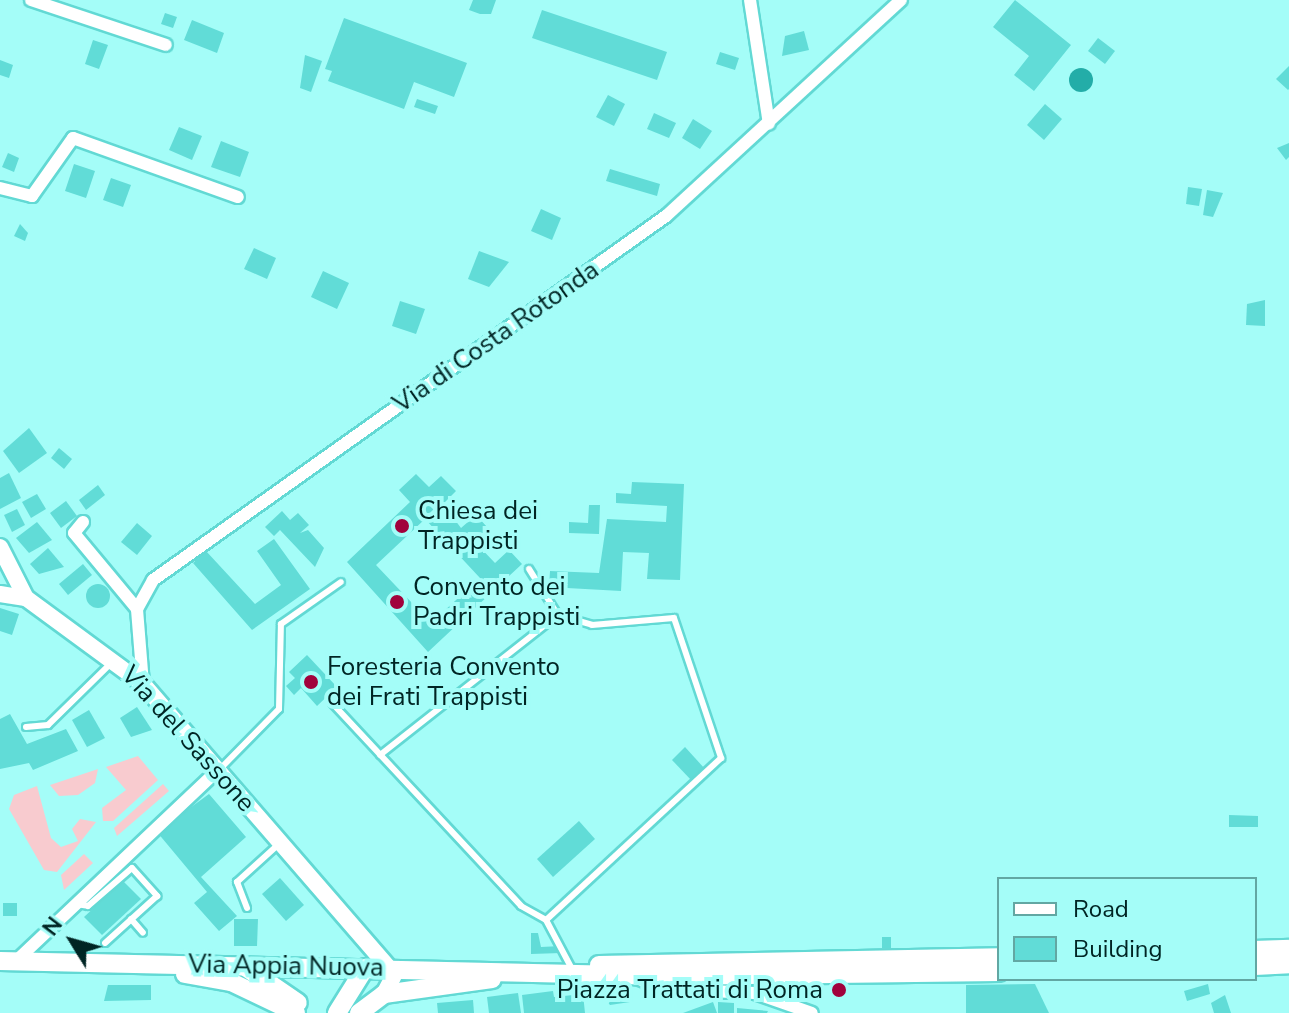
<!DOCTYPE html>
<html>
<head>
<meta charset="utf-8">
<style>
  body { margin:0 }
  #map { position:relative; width:1289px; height:1013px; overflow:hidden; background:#a4fdf8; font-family:"Nunito Sans",sans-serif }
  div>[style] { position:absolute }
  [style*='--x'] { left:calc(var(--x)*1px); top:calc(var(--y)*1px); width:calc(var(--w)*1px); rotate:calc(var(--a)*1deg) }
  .green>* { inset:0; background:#f8cbcf }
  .water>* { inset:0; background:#23ada8 }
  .round { border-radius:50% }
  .building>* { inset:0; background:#61dcd7 }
  .roads { filter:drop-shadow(2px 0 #62d9d4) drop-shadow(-2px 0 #62d9d4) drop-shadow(0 2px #62d9d4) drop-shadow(0 -2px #62d9d4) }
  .lane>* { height:6px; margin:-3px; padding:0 3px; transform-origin:3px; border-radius:3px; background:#fff }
  .street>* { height:12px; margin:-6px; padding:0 6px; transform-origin:6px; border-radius:6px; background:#fff }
  .secondary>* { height:16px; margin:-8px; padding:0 8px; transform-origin:8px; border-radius:8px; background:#fff }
  .primary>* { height:18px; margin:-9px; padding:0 9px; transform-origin:9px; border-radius:9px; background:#fff }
  .dots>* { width:22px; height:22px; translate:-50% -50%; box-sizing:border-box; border:4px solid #a4fdf8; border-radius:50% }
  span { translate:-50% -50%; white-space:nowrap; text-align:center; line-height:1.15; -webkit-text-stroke:8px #a4fdf8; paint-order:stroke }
  .street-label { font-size:26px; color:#002524 }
  .poi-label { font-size:26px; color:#002524 }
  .left { translate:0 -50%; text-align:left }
  .right { translate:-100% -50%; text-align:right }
  .legend { position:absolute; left:997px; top:877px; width:260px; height:104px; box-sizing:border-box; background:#a4fdf8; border:2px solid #62a7a3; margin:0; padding:10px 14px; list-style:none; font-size:24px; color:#002524 }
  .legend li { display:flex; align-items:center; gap:16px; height:40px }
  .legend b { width:40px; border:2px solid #62a7a3 }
  .north { position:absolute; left:32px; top:901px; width:80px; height:80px; -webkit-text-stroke:6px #a4fdf8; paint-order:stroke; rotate:307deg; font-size:22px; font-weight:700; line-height:32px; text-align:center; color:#002524 }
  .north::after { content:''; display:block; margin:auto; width:28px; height:36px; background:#002524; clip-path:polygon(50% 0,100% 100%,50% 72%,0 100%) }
</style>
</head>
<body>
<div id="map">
  <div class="green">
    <div style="clip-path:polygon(138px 756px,158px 780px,113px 821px,103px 821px,102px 808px,126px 790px,106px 767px)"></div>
    <div style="clip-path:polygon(98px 769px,95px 783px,78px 795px,59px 796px,50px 785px)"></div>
    <div style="clip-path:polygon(163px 784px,169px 791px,117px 836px,114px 828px)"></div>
    <div style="clip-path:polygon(37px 786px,51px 838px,61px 847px,78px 841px,72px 829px,80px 819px,96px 822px,57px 872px,44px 870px,9px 809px,14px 795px)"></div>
    <div style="clip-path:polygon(84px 854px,93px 863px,64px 890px,61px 875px)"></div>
  </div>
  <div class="water">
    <div class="round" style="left:1069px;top:68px;width:24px;height:24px"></div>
  </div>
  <div class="building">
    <div style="clip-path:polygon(473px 0,496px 0,491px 14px,480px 14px,469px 10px)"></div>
    <div style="clip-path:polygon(1015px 0,1071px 45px,1034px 91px,1014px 75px,1029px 56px,993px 27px)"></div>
    <div style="clip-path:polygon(542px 10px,667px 52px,657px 80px,532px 38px)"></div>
    <div style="clip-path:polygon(165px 13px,177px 17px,173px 28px,161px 24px)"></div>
    <div style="clip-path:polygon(344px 18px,467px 63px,454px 97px,414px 82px,404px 109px,328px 81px,332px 71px,325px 69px)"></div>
    <div style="clip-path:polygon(192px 20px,224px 33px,217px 53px,184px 40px)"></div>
    <div style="clip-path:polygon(804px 31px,809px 50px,782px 56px,785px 36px)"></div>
    <div style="clip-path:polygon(1098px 38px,1115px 51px,1105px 64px,1088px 51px)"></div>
    <div style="clip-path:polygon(93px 40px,108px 45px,99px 69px,85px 64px)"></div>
    <div style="clip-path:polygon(720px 52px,739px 58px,735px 70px,716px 64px)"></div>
    <div style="clip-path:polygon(305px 55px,322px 61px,311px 92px,300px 88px)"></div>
    <div style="clip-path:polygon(0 60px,13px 65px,9px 78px,0 75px)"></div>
    <div style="clip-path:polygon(1289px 66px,1289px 89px,1288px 90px,1276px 79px)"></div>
    <div style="clip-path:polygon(608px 95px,625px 104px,614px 126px,596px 117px)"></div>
    <div style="clip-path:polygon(417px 99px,438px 106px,435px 114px,414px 107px)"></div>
    <div style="clip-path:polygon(1045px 104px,1062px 119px,1044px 140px,1027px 125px)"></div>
    <div style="clip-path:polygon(654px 113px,676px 123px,669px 138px,647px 129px)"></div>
    <div style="clip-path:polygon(693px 119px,712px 131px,700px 149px,682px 138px)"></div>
    <div style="clip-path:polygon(179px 127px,202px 136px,192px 160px,169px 150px)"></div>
    <div style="clip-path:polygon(221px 141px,249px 152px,240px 177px,211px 167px)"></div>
    <div style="clip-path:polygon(1289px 143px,1289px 157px,1286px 160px,1277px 148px)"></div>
    <div style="clip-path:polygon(8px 153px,19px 158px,14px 172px,2px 167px)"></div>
    <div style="clip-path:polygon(74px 164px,95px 171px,86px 198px,65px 191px)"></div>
    <div style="clip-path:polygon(610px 169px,660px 184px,657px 196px,606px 181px)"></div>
    <div style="clip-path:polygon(111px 178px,131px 185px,123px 207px,103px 200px)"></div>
    <div style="clip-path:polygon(1188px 187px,1202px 189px,1199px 206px,1186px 204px)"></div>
    <div style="clip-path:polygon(1207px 190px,1223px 193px,1213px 217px,1203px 215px)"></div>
    <div style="clip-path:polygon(541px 209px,561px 218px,552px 240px,531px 231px)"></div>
    <div style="clip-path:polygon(20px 224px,28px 233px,25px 241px,14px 236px)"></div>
    <div style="clip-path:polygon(254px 248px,276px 258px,267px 279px,244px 269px)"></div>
    <div style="clip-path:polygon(479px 251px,509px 262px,489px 287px,468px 279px)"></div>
    <div style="clip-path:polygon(323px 271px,349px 283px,337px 309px,311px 297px)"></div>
    <div style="clip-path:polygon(1265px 300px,1265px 326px,1246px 325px,1247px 304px)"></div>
    <div style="clip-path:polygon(400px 301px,425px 309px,416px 334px,392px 326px)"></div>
    <div style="clip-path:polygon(29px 428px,47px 453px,19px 473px,3px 451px)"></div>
    <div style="clip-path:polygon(59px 448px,72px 459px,64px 469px,51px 458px)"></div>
    <div style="clip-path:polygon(9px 473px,21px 498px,0 509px,0 478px)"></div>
    <div style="clip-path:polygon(evenodd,416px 474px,429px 487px,441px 476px,456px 491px,443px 504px,461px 528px,476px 515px,488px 528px,474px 541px,495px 563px,509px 550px,522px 564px,428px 652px,347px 562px,410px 502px,399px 490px,416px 474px,425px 519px,480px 578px,431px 623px,376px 565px,425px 519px)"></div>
    <div style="clip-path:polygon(632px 482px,684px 484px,680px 580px,647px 579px,649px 553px,623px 552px,621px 591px,549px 587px,550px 571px,599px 573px,607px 519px,666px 522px,667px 506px,616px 503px,616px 493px,631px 494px)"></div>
    <div style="clip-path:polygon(98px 485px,105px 495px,86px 510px,79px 500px)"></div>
    <div style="clip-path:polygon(37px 494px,46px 509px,31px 518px,22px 502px)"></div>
    <div style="clip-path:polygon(66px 501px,77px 516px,61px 528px,50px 513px)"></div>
    <div style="clip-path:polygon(589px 505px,600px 505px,599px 534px,569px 533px,569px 522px,588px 523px)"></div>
    <div style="clip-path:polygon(17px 509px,25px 525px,12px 532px,4px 515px)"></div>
    <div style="clip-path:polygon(282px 511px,290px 520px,298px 513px,309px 525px,300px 533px,308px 530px,324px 548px,315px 567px,280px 530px,274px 536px,265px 527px)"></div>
    <div style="clip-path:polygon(37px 522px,52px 540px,29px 553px,16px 538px)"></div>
    <div style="clip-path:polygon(137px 523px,152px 536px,137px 555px,121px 542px)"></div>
    <div style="clip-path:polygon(274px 539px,310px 589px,252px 630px,193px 563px,206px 551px,255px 604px,281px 585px,257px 551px)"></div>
    <div style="clip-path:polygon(48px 548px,64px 567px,39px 574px,30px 564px)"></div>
    <div style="clip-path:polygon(83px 564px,92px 575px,68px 595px,59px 584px)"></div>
    <div class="round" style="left:86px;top:584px;width:24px;height:24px"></div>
    <div style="clip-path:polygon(0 608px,19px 614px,12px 635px,0 631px)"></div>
    <div style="clip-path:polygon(307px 655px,337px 687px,317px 706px,301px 688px,294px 695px,286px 686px,295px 678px,289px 672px)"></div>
    <div style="clip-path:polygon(137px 707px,152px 730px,131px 737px,120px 718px)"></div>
    <div style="clip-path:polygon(89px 710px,105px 738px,87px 747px,72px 720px)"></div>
    <div style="clip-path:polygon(10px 714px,27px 744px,66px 729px,78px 751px,33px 770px,29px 763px,0 769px,0 719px)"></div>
    <div style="clip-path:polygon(685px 747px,705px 769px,692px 781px,672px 760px)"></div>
    <div style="clip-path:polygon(209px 794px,246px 837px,201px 877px,237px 916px,219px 931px,194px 903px,207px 892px,157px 832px)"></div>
    <div style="clip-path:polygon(1229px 815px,1258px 816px,1258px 827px,1229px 827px)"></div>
    <div style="clip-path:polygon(579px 821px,595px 839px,553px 877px,537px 859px)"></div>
    <div style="clip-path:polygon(280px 878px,304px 905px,286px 921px,262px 894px)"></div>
    <div style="clip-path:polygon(123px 881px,141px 899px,102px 935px,84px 917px)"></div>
    <div style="clip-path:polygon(3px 903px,17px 903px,17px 916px,3px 916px)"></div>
    <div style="clip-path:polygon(234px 919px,258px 919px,257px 946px,234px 946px)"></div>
    <div style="clip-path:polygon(531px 933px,538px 933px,541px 947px,561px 946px,561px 953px,531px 954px)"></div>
    <div style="clip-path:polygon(882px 937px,891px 937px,891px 948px,882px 948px)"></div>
    <div style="clip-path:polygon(1035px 984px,1049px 1013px,966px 1013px,966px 985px)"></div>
    <div style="clip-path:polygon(1208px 984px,1210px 994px,1187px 1001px,1184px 991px)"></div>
    <div style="clip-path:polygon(108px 985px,151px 985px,151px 1000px,104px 1001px)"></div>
    <div style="clip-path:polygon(553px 991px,554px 997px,583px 994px,585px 1013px,524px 1013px,522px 995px)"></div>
    <div style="clip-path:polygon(599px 991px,627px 991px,630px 1002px,610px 1005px)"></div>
    <div style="clip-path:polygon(518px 993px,521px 1013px,489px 1013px,487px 997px)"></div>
    <div style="clip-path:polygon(1225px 995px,1231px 1013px,1214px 1013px,1211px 1003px)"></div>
    <div style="clip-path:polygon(473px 1000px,474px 1013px,438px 1013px,437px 1003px)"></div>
    <div style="clip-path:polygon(713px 1002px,717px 1013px,683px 1013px)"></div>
    <div style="clip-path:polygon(718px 1002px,734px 1003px,734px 1013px,718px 1013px)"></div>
    <div style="clip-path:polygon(737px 1008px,768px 1011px,767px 1013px,737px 1013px)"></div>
  </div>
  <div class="roads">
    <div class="lane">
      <div style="--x:529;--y:569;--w:54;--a:57.8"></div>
      <div style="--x:332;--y:703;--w:277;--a:47"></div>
      <div style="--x:521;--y:906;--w:29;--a:29"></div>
      <div style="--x:546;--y:920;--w:55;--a:62"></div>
      <div style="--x:26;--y:727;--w:22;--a:-5"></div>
      <div style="--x:48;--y:725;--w:87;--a:-44.5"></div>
      <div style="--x:380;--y:755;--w:226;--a:-38.2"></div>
      <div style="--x:558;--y:615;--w:35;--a:16"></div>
      <div style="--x:592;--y:625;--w:82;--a:-4.9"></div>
      <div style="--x:674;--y:618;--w:148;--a:71.4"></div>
      <div style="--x:721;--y:758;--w:238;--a:137.2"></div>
      <div style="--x:220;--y:769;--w:84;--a:-45.5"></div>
      <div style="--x:279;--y:709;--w:85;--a:-88.7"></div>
      <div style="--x:281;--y:624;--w:73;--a:-35"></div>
      <div style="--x:76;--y:904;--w:12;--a:9"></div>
      <div style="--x:88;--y:906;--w:58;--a:-40.8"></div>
      <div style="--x:132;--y:868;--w:38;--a:48"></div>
      <div style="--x:157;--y:896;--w:70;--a:137.9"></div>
      <div style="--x:247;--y:908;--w:28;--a:-111"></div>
      <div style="--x:237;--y:882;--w:58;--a:-42.2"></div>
      <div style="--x:131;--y:919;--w:18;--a:49"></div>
    </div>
    <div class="street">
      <div style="--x:31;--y:0;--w:142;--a:18.4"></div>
      <div style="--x:750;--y:0;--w:125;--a:81.3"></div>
      <div style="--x:0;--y:188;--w:33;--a:14"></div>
      <div style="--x:32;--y:196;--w:71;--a:-54.7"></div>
      <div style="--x:73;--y:138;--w:175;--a:19.7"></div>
      <div style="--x:83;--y:522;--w:14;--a:129"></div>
      <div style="--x:74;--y:533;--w:99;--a:50.3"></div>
      <div style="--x:143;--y:684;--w:75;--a:-94.6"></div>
      <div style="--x:137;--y:609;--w:33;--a:-61"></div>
      <div style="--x:153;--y:580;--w:629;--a:-35.36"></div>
      <div style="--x:666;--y:216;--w:319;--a:-42.6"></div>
      <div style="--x:16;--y:961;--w:277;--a:-43.4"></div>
      <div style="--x:639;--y:979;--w:28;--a:21"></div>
      <div style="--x:665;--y:989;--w:90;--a:2.5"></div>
      <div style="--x:755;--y:993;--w:60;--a:19.3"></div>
    </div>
    <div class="secondary">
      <div style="--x:0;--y:547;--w:57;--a:63"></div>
      <div style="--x:26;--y:598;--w:145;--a:36.3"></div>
      <div style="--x:143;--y:684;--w:376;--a:49.1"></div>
      <div style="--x:389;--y:968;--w:10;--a:66"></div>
      <div style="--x:393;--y:977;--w:19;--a:118"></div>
      <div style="--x:0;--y:594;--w:26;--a:9"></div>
    </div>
    <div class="primary">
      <div style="--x:1255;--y:950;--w:34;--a:-2"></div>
      <div style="--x:0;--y:961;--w:665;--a:1.29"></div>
      <div style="--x:665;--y:976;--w:334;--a:-0.7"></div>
      <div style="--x:599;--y:965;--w:400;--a:-1.1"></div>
      <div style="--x:244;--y:966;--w:65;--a:34.4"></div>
      <div style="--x:1255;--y:966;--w:34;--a:-3"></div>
      <div style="--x:185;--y:974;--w:47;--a:9.9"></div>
      <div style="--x:231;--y:982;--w:72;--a:25.5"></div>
      <div style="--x:337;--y:1013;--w:53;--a:-58.1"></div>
      <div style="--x:359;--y:1013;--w:31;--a:-37"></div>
      <div style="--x:384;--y:994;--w:109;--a:-7.9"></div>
    </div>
  </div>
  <div class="dots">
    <div style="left:402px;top:526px;background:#a1023c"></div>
    <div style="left:397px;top:602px;background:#a1023c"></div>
    <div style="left:311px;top:682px;background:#a1023c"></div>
    <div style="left:839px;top:990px;background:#a1023c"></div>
  </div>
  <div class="street-label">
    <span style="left:496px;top:337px;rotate:-35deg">Via di Costa Rotonda</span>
    <span style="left:188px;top:739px;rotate:48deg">Via del Sassone</span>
    <span style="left:286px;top:966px;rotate:1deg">Via Appia Nuova</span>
  </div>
  <div class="poi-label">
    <span class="left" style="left:418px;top:526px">Chiesa dei<br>Trappisti</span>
    <span class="left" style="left:413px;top:602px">Convento dei<br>Padri Trappisti</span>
    <span class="left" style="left:327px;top:682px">Foresteria Convento<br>dei Frati Trappisti</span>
    <span class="right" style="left:823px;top:990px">Piazza Trattati di Roma</span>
  </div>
  <ul class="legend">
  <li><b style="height:10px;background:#fff"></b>Road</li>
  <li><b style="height:22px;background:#61dcd7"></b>Building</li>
  </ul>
  <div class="north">N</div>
</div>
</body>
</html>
